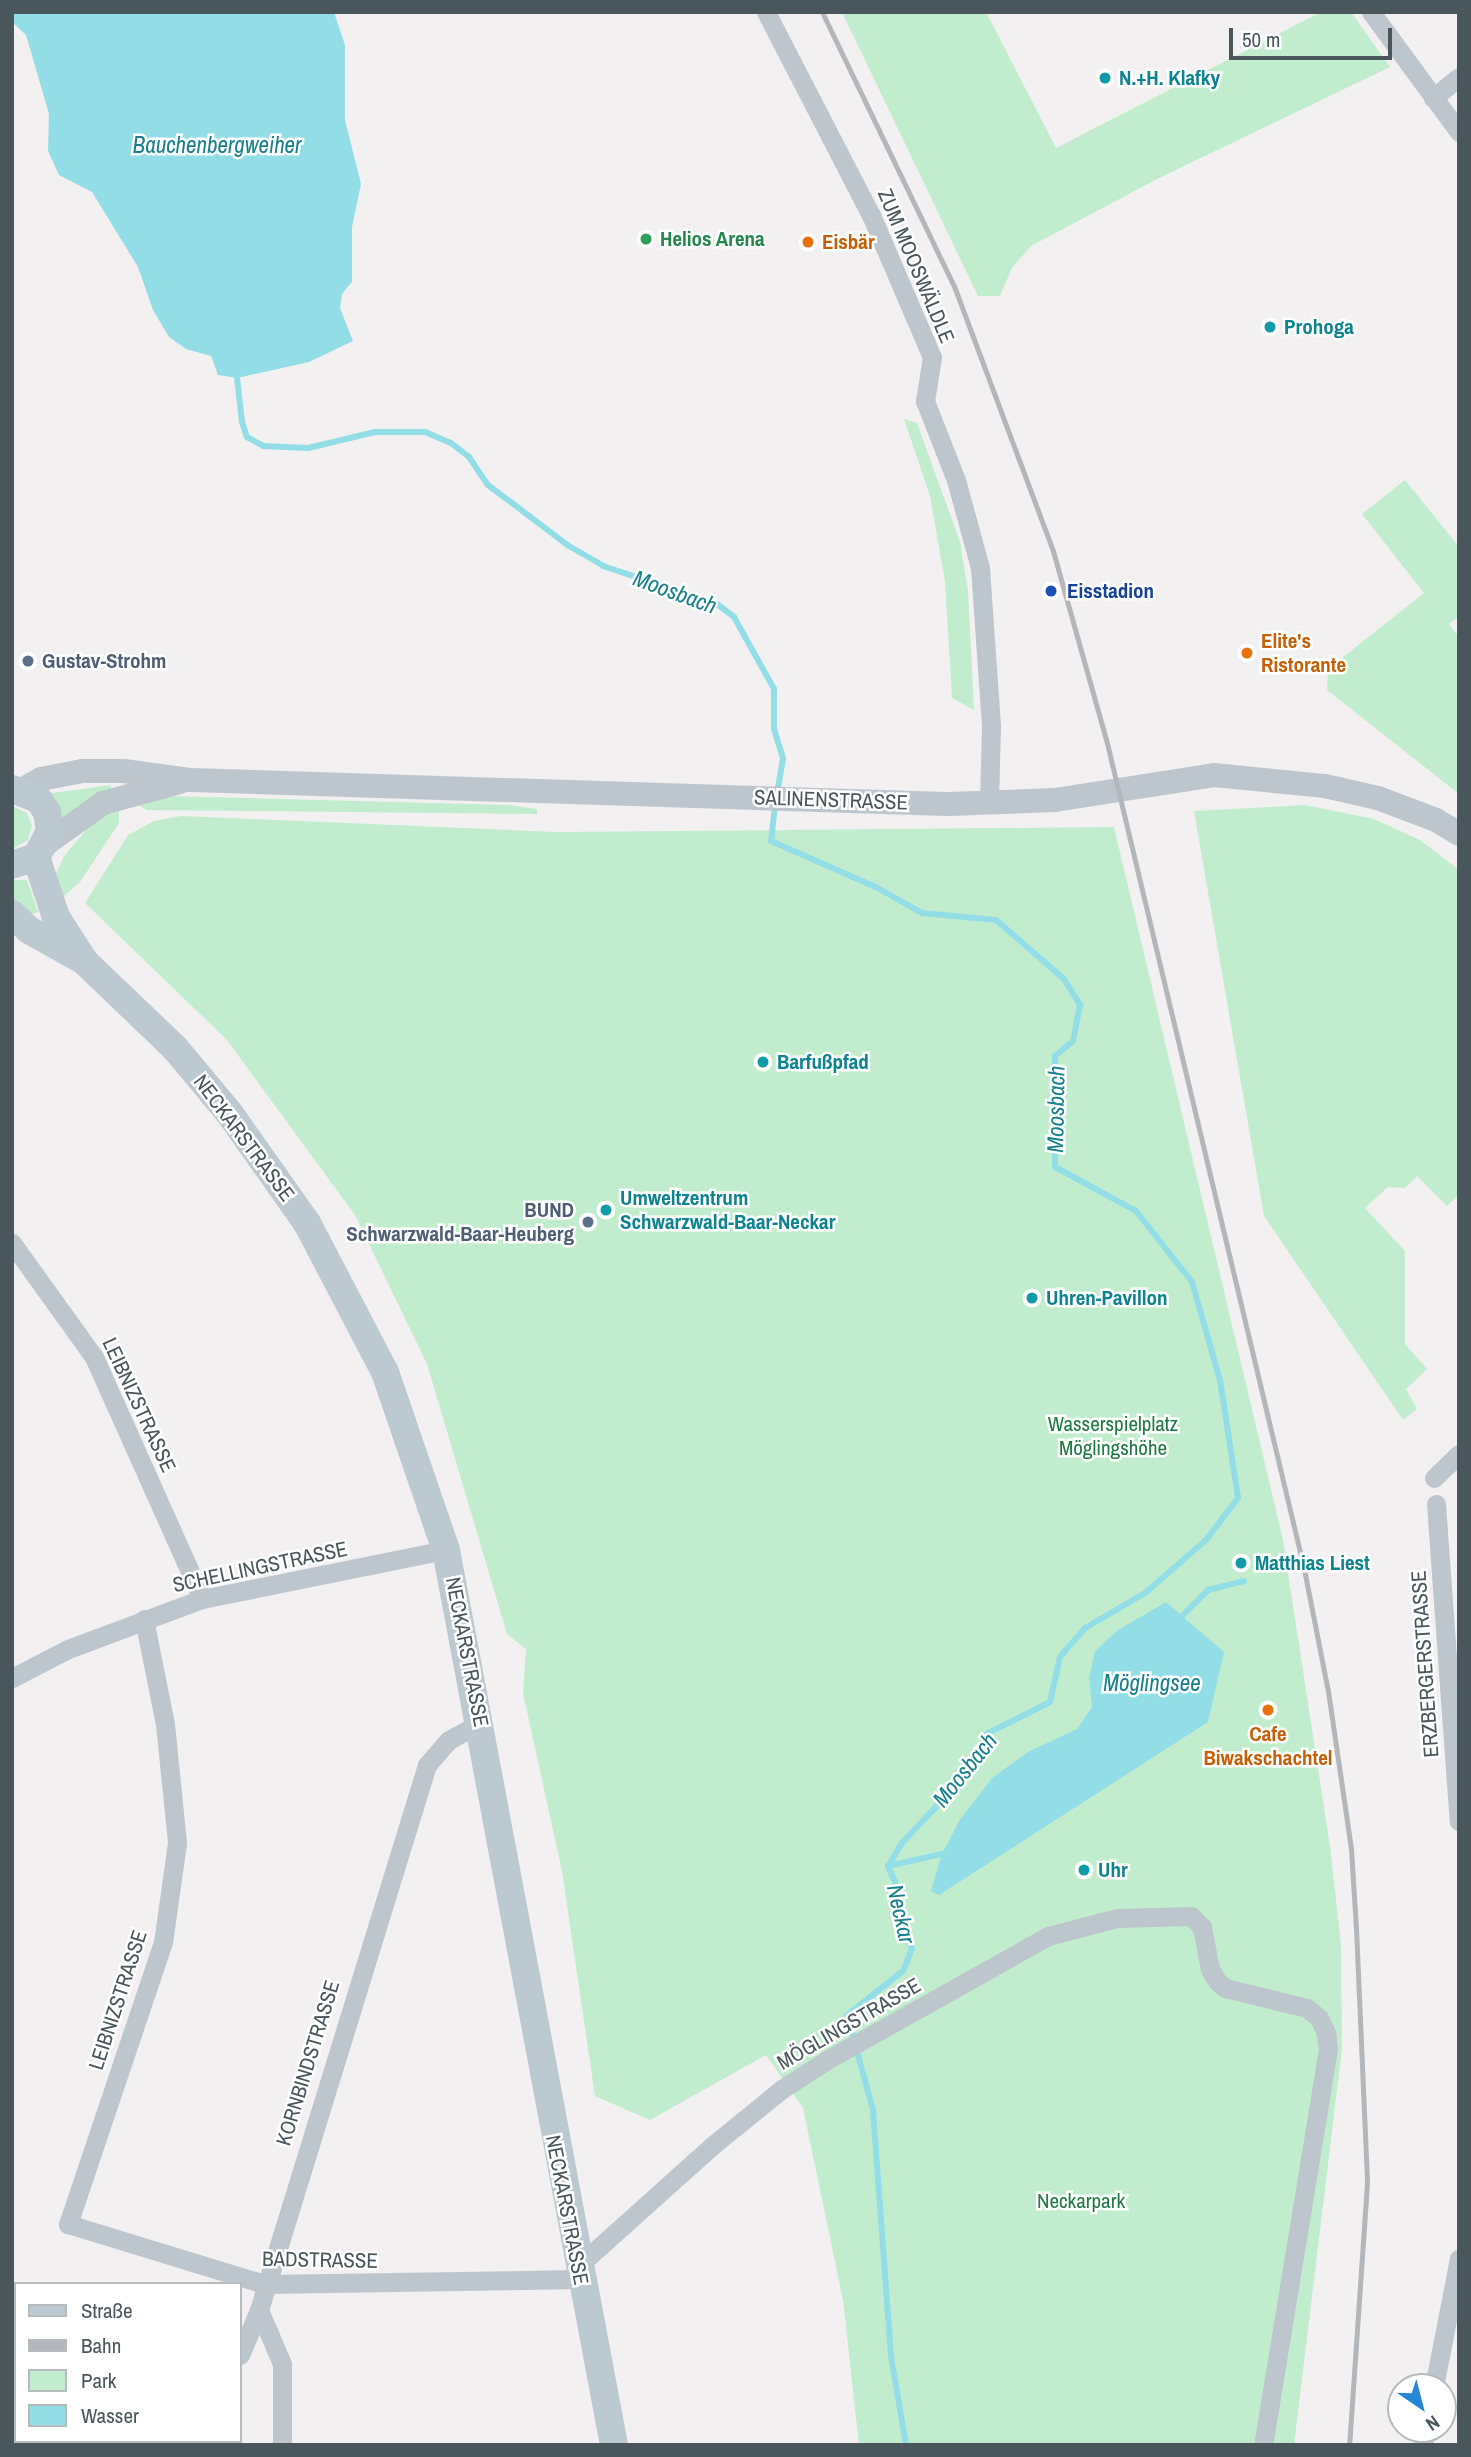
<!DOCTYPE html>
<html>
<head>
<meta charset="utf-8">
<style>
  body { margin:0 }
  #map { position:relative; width:1471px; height:2457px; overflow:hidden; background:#f2f0f1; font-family:"Archivo Narrow",sans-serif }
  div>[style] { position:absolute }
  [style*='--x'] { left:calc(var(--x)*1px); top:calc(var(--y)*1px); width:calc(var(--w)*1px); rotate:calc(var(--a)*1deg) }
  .green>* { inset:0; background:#c2ecce }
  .water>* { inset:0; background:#93dee6 }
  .stream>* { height:6px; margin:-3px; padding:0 3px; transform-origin:3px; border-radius:3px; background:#93dee6 }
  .minor>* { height:19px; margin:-9.5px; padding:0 9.5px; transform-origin:9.5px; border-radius:9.5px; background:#bdc6cc }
  .tertiary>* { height:24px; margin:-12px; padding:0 12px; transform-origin:12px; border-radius:12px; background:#bdc6cc }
  .secondary>* { height:28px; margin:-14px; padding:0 14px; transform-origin:14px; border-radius:14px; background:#bdc9d0 }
  .rail>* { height:5px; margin:-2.5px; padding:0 2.5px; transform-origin:2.5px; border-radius:2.5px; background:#b3b6ba }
  .dots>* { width:19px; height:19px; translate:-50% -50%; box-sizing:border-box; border:4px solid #fff; border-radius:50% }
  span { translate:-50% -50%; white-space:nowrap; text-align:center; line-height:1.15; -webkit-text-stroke:5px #fff; paint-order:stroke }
  .culture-label { font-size:21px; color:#0d838f; font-weight:700 }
  .left { translate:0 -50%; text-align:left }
  .leisure-label { font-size:21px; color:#27864d; font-weight:700 }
  .food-label { font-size:21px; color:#c56008; font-weight:700 }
  .street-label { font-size:21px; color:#49565c }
  .transit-label { font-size:21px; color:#164399; font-weight:700 }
  .service-label { font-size:21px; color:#4e5e75; font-weight:700 }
  .right { translate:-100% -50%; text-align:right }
  .park-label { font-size:21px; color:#1e7a42 }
  .water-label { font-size:23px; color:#16808c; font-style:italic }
  .frame { position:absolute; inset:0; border:14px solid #49565c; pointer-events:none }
  .legend { position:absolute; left:14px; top:2282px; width:228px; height:161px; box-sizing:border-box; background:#fff; border:2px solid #b6bbbe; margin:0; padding:9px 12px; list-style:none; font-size:21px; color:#49565c }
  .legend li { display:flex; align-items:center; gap:14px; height:35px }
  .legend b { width:35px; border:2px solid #b6bbbe }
  .north { position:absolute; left:1387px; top:2373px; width:70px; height:70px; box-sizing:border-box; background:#fff; border:2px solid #b6bbbe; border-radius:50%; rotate:145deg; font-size:19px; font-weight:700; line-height:28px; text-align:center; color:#49565c }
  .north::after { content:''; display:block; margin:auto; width:24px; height:32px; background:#2687d7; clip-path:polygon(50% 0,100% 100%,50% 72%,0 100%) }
  .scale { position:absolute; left:1229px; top:28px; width:163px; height:32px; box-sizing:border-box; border:4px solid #49565c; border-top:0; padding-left:9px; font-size:21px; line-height:24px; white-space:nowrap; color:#49565c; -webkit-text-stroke:5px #fff; paint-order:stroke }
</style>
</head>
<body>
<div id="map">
  <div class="green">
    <div style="clip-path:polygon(842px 12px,986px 12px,1056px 148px,1321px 12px,1351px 12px,1390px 67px,1159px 178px,1031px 246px,1012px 268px,1000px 296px,978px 296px)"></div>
    <div style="clip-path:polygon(904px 419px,917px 423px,960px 542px,968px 591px,974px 710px,952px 698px,945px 581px,930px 496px)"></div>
    <div style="clip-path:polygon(1405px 480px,1459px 547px,1459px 616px,1449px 624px,1459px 637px,1459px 794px,1327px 690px,1328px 669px,1424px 593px,1362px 514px)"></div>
    <div style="clip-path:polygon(111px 785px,111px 794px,62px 827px,45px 794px)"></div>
    <div style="clip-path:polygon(167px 796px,508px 805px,537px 809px,537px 814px,147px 810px,133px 802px)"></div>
    <div style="clip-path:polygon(1305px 805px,1374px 819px,1420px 840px,1459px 870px,1459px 1195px,1447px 1206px,1417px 1176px,1405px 1188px,1388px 1187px,1365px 1208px,1405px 1251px,1405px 1344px,1427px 1369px,1406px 1389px,1417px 1409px,1403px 1420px,1264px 1216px,1194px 811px)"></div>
    <div style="clip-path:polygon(12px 806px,27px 813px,32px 826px,28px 840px,12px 849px)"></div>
    <div style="clip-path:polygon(119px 807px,119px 823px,80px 882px,56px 903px,55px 876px,64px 856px,93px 822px)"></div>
    <div style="clip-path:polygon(181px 816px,556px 832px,1114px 827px,1283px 1540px,1330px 1846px,1341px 1944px,1342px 2049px,1294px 2445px,859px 2445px,843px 2300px,803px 2108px,766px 2055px,650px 2120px,595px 2096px,562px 1871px,523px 1693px,526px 1649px,507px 1634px,427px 1364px,355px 1215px,227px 1040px,85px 903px,128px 835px,154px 821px)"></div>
    <div style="clip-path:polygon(12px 880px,27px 880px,38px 912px,30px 915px,12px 906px)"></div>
  </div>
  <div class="water">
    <div style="clip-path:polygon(12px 12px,334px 12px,345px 45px,345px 120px,361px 184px,352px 227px,352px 282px,342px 294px,340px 308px,353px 341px,309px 362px,237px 378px,218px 375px,211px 356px,186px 349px,169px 337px,153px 310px,138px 267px,92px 192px,59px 175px,48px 151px,49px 114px,26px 35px,12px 22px)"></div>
    <div style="clip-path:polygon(1166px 1602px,1224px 1652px,1208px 1722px,939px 1895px,931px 1891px,941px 1856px,959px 1821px,992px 1778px,1028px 1752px,1077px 1729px,1092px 1707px,1089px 1678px,1095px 1651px,1118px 1630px)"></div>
  </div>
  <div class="stream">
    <div style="--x:237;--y:378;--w:44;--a:83.5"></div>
    <div style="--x:242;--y:422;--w:16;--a:72"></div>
    <div style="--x:247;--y:437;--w:18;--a:29"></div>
    <div style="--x:263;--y:446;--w:45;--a:2.5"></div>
    <div style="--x:308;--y:448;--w:69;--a:-13.4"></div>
    <div style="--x:375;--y:432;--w:50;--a:0"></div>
    <div style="--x:425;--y:432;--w:28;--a:23"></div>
    <div style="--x:451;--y:443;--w:23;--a:38"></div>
    <div style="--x:469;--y:457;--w:34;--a:56"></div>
    <div style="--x:488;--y:485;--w:101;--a:37"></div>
    <div style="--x:569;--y:546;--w:39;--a:30"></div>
    <div style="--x:603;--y:566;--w:120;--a:18.4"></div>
    <div style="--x:717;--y:604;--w:21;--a:37"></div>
    <div style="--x:734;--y:617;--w:82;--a:60.9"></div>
    <div style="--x:774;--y:689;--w:40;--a:90"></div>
    <div style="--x:774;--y:729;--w:31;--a:73"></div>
    <div style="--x:783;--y:759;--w:36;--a:100"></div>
    <div style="--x:775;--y:805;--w:36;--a:96"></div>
    <div style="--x:771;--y:841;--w:115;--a:23.7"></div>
    <div style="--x:876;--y:887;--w:53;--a:29.5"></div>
    <div style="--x:922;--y:913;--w:74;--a:5.4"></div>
    <div style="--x:996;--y:920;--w:90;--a:40.9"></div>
    <div style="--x:1064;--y:979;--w:31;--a:58"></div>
    <div style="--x:1080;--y:1005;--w:37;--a:101"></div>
    <div style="--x:1073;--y:1041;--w:23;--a:140"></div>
    <div style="--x:1055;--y:1056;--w:111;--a:90"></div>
    <div style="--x:1055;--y:1167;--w:92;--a:28.5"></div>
    <div style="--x:1136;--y:1211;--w:90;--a:51.7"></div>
    <div style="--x:1192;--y:1282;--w:102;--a:74.1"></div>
    <div style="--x:1220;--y:1380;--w:119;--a:81.3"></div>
    <div style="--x:1238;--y:1498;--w:53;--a:127.3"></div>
    <div style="--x:1206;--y:1540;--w:81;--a:139"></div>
    <div style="--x:1145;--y:1593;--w:69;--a:149.7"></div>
    <div style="--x:1085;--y:1628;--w:38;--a:131"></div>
    <div style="--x:1060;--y:1657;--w:46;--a:102.5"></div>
    <div style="--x:1050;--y:1702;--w:69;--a:153.4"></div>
    <div style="--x:988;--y:1733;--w:50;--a:118.6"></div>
    <div style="--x:964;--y:1777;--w:91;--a:133.2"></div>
    <div style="--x:902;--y:1843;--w:27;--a:121"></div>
    <div style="--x:1179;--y:1619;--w:41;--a:-45"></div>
    <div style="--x:1208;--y:1590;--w:37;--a:-14"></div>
    <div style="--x:906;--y:2445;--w:90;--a:-99.6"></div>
    <div style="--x:891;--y:2356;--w:247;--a:-94.2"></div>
    <div style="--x:873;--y:2110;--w:98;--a:-105.3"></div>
    <div style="--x:847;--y:2015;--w:71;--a:-38.2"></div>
    <div style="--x:903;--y:1971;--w:24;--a:-68"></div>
    <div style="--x:912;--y:1949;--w:41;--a:-111.5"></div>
    <div style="--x:897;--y:1911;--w:29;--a:-94"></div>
    <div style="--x:895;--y:1882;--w:17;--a:-114"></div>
    <div style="--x:888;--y:1866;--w:59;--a:-12.6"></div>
  </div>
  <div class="minor">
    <div style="--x:766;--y:12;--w:229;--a:62.7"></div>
    <div style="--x:871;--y:215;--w:155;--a:66.8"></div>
    <div style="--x:932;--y:357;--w:45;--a:99"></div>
    <div style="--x:925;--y:401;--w:85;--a:68.6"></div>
    <div style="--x:956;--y:480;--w:91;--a:74.7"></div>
    <div style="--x:980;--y:568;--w:158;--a:86"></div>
    <div style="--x:991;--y:726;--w:77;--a:91.5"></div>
    <div style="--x:1371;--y:12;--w:149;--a:53.7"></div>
    <div style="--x:1433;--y:98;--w:33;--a:-39"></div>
    <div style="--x:12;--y:1243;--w:140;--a:54.3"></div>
    <div style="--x:94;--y:1357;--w:265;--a:65.9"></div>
    <div style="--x:1434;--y:1478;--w:35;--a:-44"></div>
    <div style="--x:1436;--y:1504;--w:318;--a:85.9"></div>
    <div style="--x:144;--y:1619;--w:107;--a:78.7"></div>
    <div style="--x:165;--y:1724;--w:120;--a:84.2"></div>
    <div style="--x:177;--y:1843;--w:100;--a:98"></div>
    <div style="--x:163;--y:1942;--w:298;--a:108.6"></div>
    <div style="--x:68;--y:2224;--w:205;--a:17"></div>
    <div style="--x:264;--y:2284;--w:316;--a:-0.9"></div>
    <div style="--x:12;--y:1678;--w:63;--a:-27.4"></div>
    <div style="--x:68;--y:1649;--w:143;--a:-20.5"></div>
    <div style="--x:202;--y:1599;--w:249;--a:-11.4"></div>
    <div style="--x:577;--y:2267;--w:183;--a:-41.9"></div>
    <div style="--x:713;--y:2145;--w:89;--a:-39.1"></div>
    <div style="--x:782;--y:2089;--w:54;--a:-32.8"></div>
    <div style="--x:827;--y:2060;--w:253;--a:-29.3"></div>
    <div style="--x:1048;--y:1936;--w:71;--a:-14.6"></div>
    <div style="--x:1117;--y:1918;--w:74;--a:-1.5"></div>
    <div style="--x:1191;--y:1916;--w:16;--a:45"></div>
    <div style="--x:1202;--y:1927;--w:43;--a:79.2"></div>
    <div style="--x:1210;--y:1969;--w:14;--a:60"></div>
    <div style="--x:1217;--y:1981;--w:11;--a:41"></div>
    <div style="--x:1225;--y:1988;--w:84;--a:13.7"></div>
    <div style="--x:1307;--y:2008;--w:16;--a:40"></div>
    <div style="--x:1319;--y:2018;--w:17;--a:65"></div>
    <div style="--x:1326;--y:2033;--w:16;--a:83"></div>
    <div style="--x:1328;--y:2049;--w:401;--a:99.3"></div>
    <div style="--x:259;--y:2310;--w:59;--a:66.9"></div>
    <div style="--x:282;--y:2364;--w:81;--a:90"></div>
    <div style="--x:240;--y:2355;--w:49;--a:-67.1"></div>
    <div style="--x:259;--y:2310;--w:570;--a:-72.87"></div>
    <div style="--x:427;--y:1765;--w:33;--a:-49"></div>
    <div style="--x:449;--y:1740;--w:37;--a:-29"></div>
    <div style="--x:1434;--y:2387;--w:131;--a:-79"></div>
    <div style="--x:155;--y:2445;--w:6;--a:-45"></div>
    <div style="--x:1423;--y:2445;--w:16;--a:-79"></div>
  </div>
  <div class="tertiary">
    <div style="--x:22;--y:790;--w:22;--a:-30"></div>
    <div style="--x:41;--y:779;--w:42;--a:-11"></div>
    <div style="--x:82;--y:771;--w:42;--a:0"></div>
    <div style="--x:124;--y:771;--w:68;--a:7.7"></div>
    <div style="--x:191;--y:780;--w:757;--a:1.82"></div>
    <div style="--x:948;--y:804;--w:107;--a:-2.1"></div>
    <div style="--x:1055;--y:800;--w:161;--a:-8.9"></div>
    <div style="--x:1214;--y:775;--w:112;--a:5.7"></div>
    <div style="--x:1325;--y:786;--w:54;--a:12.8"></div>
    <div style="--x:1378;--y:798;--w:62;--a:20.8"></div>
    <div style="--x:1436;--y:820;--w:27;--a:31"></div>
    <div style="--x:47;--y:843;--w:69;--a:-35.5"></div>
    <div style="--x:103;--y:803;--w:80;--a:-15.3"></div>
  </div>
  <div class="secondary">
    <div style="--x:12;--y:789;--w:28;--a:21"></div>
    <div style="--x:38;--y:799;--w:16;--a:55"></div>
    <div style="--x:47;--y:812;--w:19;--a:81"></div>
    <div style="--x:50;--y:831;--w:30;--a:118"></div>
    <div style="--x:36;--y:857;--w:25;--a:162"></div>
    <div style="--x:36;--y:857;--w:63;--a:71.6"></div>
    <div style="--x:56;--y:917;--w:50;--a:57.3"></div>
    <div style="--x:12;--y:914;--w:23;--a:43"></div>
    <div style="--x:29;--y:930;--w:63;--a:29.4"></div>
    <div style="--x:84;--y:961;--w:126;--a:43.7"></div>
    <div style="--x:175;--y:1048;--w:86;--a:50.2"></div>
    <div style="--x:230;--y:1114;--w:133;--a:54.8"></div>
    <div style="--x:307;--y:1223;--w:168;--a:62.4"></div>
    <div style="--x:385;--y:1372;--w:188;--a:71.1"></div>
    <div style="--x:446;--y:1550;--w:911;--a:79.37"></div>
  </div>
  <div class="rail">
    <div style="--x:822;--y:12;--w:304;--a:64.3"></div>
    <div style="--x:954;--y:286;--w:283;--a:69.5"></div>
    <div style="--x:1053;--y:551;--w:195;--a:74.3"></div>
    <div style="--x:1106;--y:739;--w:853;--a:76.58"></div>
    <div style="--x:1304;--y:1569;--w:124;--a:78.9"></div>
    <div style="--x:1328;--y:1691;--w:160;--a:81.7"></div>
    <div style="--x:1351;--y:1849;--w:79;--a:86.4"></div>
    <div style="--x:1356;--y:1928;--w:255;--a:87.5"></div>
    <div style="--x:1367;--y:2183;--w:263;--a:93.9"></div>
  </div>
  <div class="dots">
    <div style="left:1105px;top:78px;background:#0f9aa8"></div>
    <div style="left:646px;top:239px;background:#2e9e5b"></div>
    <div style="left:808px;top:242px;background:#e8710a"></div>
    <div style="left:1270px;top:327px;background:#0f9aa8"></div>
    <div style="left:1051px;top:591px;background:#1a4fb4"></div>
    <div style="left:1247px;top:653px;background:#e8710a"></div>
    <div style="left:28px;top:661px;background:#5c6f8a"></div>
    <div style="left:763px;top:1062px;background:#0f9aa8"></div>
    <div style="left:606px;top:1210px;background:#0f9aa8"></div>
    <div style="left:588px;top:1222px;background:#5c6f8a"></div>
    <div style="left:1032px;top:1298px;background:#0f9aa8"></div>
    <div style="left:1241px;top:1563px;background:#0f9aa8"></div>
    <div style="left:1268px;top:1710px;background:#e8710a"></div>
    <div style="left:1084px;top:1870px;background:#0f9aa8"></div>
  </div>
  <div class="culture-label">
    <span class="left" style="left:1119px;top:78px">N.+H. Klafky</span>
    <span class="left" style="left:1284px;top:327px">Prohoga</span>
    <span class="left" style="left:777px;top:1062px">Barfußpfad</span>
    <span class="left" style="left:620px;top:1210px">Umweltzentrum<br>Schwarzwald-Baar-Neckar</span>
    <span class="left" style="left:1046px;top:1298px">Uhren-Pavillon</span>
    <span class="left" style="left:1255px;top:1563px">Matthias Liest</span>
    <span class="left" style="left:1098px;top:1870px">Uhr</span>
  </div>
  <div class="leisure-label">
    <span class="left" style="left:660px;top:239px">Helios Arena</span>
  </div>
  <div class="food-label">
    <span class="left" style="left:822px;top:242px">Eisbär</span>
    <span class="left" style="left:1261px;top:653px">Elite's<br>Ristorante</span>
    <span style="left:1268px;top:1746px">Cafe<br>Biwakschachtel</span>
  </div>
  <div class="street-label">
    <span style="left:916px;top:266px;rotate:67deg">ZUM MOOSWÄLDLE</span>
    <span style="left:831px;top:800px;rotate:2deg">SALINENSTRASSE</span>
    <span style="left:244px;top:1138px;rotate:53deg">NECKARSTRASSE</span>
    <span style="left:139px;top:1405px;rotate:65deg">LEIBNIZSTRASSE</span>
    <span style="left:260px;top:1567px;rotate:-12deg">SCHELLINGSTRASSE</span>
    <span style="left:467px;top:1652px;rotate:79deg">NECKARSTRASSE</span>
    <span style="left:1425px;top:1664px;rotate:-94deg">ERZBERGERSTRASSE</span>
    <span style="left:118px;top:2000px;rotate:-72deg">LEIBNIZSTRASSE</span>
    <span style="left:849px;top:2024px;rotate:-30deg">MÖGLINGSTRASSE</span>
    <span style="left:308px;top:2063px;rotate:-73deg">KORNBINDSTRASSE</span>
    <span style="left:567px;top:2210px;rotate:79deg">NECKARSTRASSE</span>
    <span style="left:320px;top:2260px;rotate:1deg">BADSTRASSE</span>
  </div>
  <div class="transit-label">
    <span class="left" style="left:1067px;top:591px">Eisstadion</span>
  </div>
  <div class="service-label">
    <span class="left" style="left:42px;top:661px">Gustav-Strohm</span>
    <span class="right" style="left:574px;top:1222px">BUND<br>Schwarzwald-Baar-Heuberg</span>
  </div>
  <div class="park-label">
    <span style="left:1113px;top:1436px">Wasserspielplatz<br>Möglingshöhe</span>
    <span style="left:1081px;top:2201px">Neckarpark</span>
  </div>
  <div class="water-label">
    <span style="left:217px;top:145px">Bauchenbergweiher</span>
    <span style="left:675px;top:592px;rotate:20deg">Moosbach</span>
    <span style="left:1056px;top:1109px;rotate:-89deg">Moosbach</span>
    <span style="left:1152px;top:1683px">Möglingsee</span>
    <span style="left:965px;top:1770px;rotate:-51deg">Moosbach</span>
    <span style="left:901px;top:1914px;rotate:77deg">Neckar</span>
  </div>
  <div class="frame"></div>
  <ul class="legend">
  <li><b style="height:9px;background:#bdc9d0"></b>Straße</li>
  <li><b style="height:9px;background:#b3b6ba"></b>Bahn</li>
  <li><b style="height:19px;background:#c2ecce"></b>Park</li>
  <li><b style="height:19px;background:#93dee6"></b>Wasser</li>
  </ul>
  <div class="north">N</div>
  <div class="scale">50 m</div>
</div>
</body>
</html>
